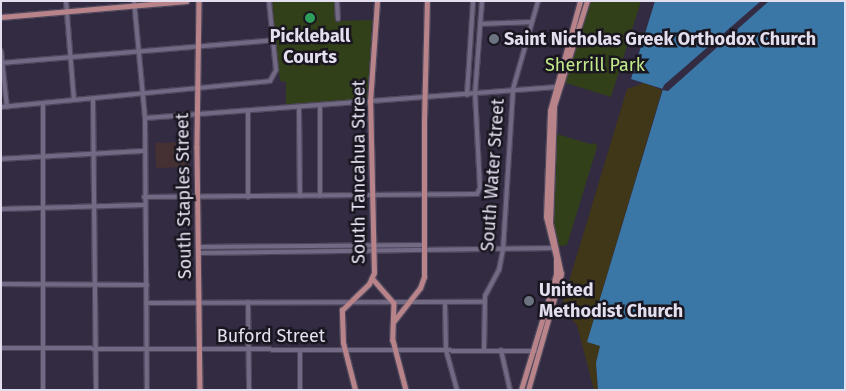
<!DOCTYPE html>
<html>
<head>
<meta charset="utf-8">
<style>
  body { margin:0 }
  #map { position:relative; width:846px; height:391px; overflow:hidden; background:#332b42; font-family:"Fira Sans",sans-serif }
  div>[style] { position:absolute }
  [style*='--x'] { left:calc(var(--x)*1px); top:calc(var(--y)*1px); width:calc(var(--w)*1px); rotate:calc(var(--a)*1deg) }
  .commercial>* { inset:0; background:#453133 }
  .green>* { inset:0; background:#314018 }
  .sand>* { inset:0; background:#3f3717 }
  .water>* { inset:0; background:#3a76a6 }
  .pier>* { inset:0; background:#332b42 }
  .roads { filter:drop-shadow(1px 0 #4f485c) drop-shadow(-1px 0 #4f485c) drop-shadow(0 1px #4f485c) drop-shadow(0 -1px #4f485c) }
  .minor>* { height:4px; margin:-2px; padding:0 2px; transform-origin:2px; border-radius:2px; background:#726984 }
  .major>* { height:4.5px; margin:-2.25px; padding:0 2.25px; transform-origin:2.25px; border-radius:2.25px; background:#b88389 }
  .dots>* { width:14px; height:14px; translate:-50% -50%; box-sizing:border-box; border:2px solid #191620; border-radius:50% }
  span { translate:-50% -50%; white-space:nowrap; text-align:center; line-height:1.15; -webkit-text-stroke:5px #191620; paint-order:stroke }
  .poi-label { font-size:18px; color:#e4dfef; font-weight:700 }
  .left { translate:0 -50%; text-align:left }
  .park-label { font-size:18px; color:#c2ea8b }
  .street-label { font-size:18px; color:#e4dfef }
  .frame { position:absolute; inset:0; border:2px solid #e4dfef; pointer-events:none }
</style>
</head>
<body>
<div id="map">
  <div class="commercial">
    <div style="clip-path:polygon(189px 142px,189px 167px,156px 168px,155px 143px)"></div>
  </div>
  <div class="green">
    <div style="clip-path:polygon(271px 1px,334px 1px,336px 21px,372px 20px,368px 99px,286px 105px,286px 82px,280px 81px)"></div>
    <div style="clip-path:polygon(590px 1px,641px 1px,611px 97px,566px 83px,563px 78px)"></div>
    <div style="clip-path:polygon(557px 134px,590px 144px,596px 143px,597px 147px,567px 245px,559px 246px,552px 224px)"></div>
  </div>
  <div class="sand">
    <div style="clip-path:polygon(644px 83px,662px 90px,587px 342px,600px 346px,596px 363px,598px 390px,594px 390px,577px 325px,561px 308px,627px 89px)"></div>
  </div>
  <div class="water">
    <div style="clip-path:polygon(655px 1px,845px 1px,845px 390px,598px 390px,596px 363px,600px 346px,587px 342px,663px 89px,631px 79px)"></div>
  </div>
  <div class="pier">
    <div style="clip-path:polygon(761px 1px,769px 1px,668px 91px,662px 90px,664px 85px)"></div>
  </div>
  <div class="roads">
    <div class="minor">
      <div style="--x:66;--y:1;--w:99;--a:85.4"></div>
      <div style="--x:134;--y:1;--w:118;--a:84.6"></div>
      <div style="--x:145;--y:118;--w:272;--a:89.6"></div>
      <div style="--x:337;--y:1;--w:18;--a:87"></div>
      <div style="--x:480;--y:24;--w:52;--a:-2.2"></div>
      <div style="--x:1;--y:51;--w:56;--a:83.9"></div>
      <div style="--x:1;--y:63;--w:273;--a:-4.8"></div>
      <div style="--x:467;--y:95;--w:94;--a:-86.3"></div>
      <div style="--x:93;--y:99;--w:291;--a:89.4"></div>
      <div style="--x:43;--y:103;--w:287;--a:90"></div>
      <div style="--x:320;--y:106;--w:90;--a:90"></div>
      <div style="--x:1;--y:107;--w:270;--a:-5.5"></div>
      <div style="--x:270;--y:81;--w:13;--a:-61"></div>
      <div style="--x:276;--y:70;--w:69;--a:-95.8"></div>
      <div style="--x:299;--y:107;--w:89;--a:89.4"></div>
      <div style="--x:248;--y:111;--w:86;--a:90"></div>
      <div style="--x:145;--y:118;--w:414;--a:-4.3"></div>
      <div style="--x:1;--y:159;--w:144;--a:-3.2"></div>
      <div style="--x:144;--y:197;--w:333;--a:-0.5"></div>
      <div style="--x:477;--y:194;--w:7;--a:-63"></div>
      <div style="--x:480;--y:188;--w:94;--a:-93"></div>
      <div style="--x:475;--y:94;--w:93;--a:-85.7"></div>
      <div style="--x:1;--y:209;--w:143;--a:-1.6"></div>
      <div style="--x:198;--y:247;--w:227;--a:-0.5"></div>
      <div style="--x:199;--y:253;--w:357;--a:-0.8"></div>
      <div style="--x:1;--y:284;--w:146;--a:0.4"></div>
      <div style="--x:248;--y:302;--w:88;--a:89.3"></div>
      <div style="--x:146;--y:303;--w:338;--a:-0.2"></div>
      <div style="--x:445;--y:303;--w:47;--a:88.8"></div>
      <div style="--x:446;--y:350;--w:41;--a:74.6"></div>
      <div style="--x:1;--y:348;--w:534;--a:0.32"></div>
      <div style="--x:484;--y:350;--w:54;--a:-88.9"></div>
      <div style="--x:485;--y:296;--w:30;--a:-62"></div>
      <div style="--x:499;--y:270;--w:20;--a:-79"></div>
      <div style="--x:503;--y:250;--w:161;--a:-86.4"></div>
      <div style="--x:513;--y:89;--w:91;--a:-74.1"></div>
      <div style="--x:501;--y:350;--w:41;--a:77.3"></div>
      <div style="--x:300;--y:390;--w:40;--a:-90"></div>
    </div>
    <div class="major">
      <div style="--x:199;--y:1;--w:146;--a:90.8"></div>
      <div style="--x:197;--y:147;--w:243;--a:89.3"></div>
      <div style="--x:1;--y:17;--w:186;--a:-4.9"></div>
      <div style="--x:424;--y:121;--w:120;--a:-88.6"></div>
      <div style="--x:372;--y:278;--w:33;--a:49"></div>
      <div style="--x:394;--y:303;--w:37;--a:92"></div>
      <div style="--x:393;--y:340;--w:52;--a:75.4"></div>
      <div style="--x:394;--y:321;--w:42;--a:-51.8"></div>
      <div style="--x:420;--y:288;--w:12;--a:-70"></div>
      <div style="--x:424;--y:277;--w:154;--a:-90"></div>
      <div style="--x:355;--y:390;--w:49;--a:-104.3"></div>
      <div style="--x:343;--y:343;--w:33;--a:-92"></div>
      <div style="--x:342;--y:310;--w:37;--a:-44"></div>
      <div style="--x:369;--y:284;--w:12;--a:-66"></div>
      <div style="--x:374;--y:273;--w:171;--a:-91.3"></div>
      <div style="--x:370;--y:102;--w:101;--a:-86"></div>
      <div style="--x:521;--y:390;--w:120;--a:-73.1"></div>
      <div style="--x:556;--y:275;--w:18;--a:-90"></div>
      <div style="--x:556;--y:257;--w:41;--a:-104"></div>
      <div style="--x:546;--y:217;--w:106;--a:-87.8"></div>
      <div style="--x:550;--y:111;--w:114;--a:-74.7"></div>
      <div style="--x:528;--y:390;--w:121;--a:-74.1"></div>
      <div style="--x:561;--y:274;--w:52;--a:-102.2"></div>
      <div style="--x:550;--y:223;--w:117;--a:-88"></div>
      <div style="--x:554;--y:106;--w:110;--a:-72.6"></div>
    </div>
  </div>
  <div class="dots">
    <div style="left:310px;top:18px;background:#2e9e5b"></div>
    <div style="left:494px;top:39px;background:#6b7280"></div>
    <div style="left:529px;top:301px;background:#6b7280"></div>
  </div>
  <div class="poi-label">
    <span style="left:310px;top:47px">Pickleball<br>Courts</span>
    <span class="left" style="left:504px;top:39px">Saint Nicholas Greek Orthodox Church</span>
    <span class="left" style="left:539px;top:301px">United<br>Methodist Church</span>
  </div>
  <div class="park-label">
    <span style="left:595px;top:65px">Sherrill Park</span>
  </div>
  <div class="street-label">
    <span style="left:359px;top:172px;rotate:-90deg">South Tancahua Street</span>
    <span style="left:493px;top:175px;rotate:-86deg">South Water Street</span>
    <span style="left:184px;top:196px;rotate:-91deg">South Staples Street</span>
    <span style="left:271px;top:336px">Buford Street</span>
  </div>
  <div class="frame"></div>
</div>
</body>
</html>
